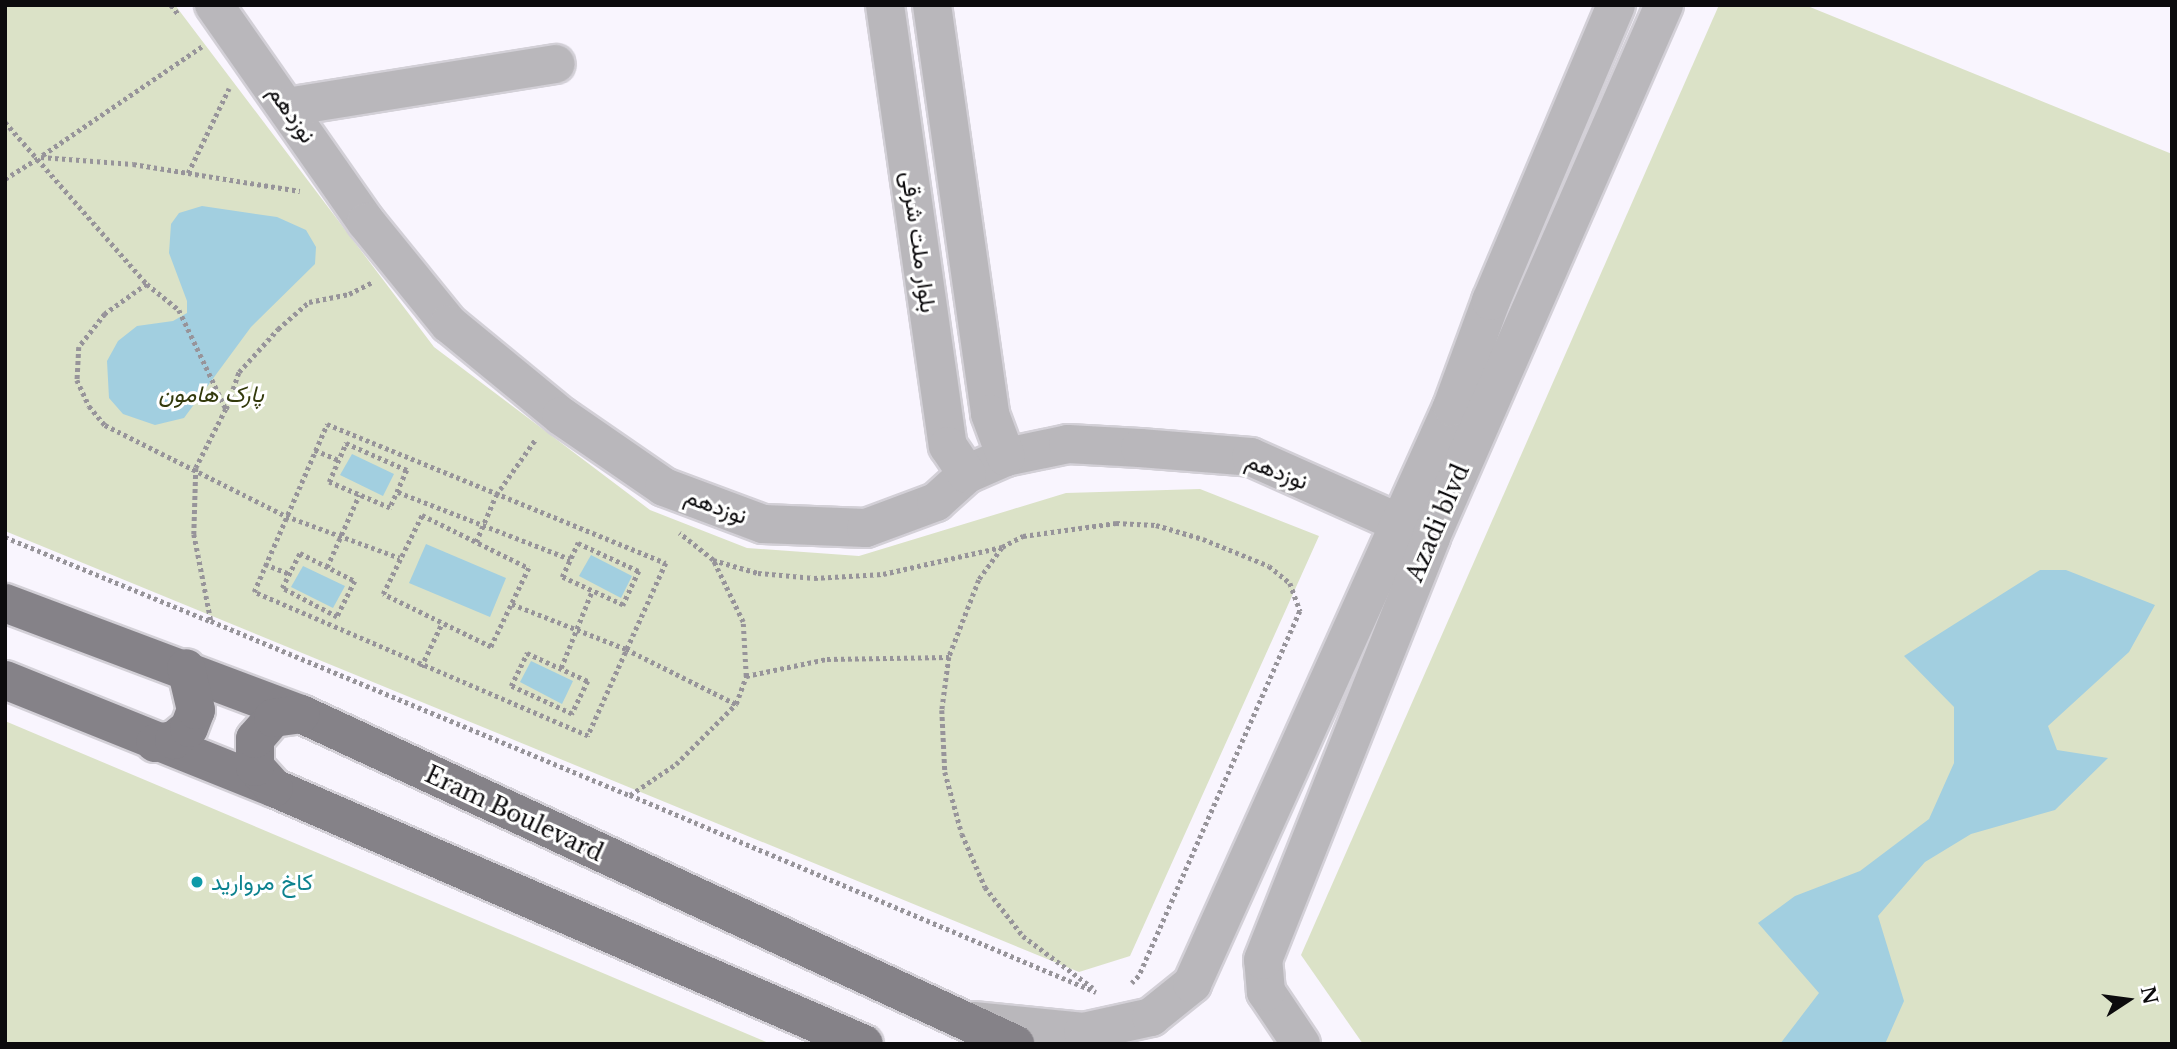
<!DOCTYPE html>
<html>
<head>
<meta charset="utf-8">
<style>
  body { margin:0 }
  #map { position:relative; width:2177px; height:1049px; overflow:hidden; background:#f9f5fe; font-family:"Libre Baskerville",Vazirmatn,serif }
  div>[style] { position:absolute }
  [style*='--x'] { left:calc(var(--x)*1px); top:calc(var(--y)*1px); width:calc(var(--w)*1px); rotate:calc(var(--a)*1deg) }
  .green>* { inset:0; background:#dbe2c7 }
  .water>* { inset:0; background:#a2cfe0 }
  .path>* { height:4.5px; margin-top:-2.25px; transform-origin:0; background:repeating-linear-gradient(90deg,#97949a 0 3.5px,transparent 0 7px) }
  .roads { filter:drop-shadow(2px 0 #d3d0d7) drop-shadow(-2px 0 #d3d0d7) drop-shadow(0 2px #d3d0d7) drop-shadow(0 -2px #d3d0d7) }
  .minor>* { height:38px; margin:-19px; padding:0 19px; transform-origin:19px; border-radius:19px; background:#b9b7bb }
  .major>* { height:38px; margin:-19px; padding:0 19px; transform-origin:19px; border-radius:19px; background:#858288 }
  .dots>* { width:19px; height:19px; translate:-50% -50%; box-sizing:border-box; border:4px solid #fff; border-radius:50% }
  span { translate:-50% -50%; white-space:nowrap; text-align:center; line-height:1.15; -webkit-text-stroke:6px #fff; paint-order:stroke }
  .street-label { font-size:23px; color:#0c0b0d }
  .park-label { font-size:23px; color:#333a0c; font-style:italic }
  .culture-label { font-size:23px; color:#0d838f }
  .left { translate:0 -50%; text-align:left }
  .frame { position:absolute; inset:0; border:7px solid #0c0b0d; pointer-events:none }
  .north { position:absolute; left:2093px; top:965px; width:70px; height:70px; -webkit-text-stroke:5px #fff; paint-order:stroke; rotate:77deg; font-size:19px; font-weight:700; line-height:28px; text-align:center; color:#0c0b0d }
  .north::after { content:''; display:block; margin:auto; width:24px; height:32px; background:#0c0b0d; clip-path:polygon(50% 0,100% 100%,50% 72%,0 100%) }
</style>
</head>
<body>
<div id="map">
  <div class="green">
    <div style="clip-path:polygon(5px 5px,175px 5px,434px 347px,650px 510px,747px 548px,859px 556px,1066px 493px,1200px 489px,1319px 536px,1130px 956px,1079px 972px,5px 531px)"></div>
    <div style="clip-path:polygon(1719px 5px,1805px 5px,2172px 154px,2172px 1044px,1363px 1044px,1301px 955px)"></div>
    <div style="clip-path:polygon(5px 721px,771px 1044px,5px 1044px)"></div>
  </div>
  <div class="water">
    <div style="clip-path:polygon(202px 206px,277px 217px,306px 230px,316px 247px,315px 264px,251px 327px,184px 418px,155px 425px,123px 414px,109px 398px,107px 361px,118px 341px,137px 326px,173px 321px,187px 313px,187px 301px,169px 253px,171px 224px,179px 213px)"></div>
    <div style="clip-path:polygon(352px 454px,394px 474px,383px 496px,340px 475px)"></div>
    <div style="clip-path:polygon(426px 544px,506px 578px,490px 617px,409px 583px)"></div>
    <div style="clip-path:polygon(591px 555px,632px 576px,621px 598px,579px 576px)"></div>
    <div style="clip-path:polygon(303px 566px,345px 586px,333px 608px,291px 587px)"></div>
    <div style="clip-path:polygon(2040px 570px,2066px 570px,2155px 605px,2129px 652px,2048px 726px,2057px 750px,2108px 758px,2055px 810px,1971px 834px,1925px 862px,1878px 916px,1904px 1001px,1885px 1044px,1780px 1044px,1819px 993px,1758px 923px,1795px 896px,1860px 871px,1929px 819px,1954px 763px,1954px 707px,1904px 656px)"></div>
    <div style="clip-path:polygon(531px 661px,573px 681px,562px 704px,520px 682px)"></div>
  </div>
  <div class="path">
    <div style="--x:171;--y:5;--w:13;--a:51"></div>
    <div style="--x:202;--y:47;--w:195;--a:145.7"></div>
    <div style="--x:41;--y:157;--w:92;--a:4.4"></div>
    <div style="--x:133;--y:164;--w:169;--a:9.2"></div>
    <div style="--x:5;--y:122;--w:215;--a:48.8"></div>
    <div style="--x:147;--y:284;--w:41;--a:39.1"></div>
    <div style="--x:179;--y:310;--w:110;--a:64.6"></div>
    <div style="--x:226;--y:409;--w:66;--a:117"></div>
    <div style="--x:196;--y:468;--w:66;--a:91.7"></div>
    <div style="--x:194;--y:534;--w:89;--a:78.9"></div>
    <div style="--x:211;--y:621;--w:454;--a:22.6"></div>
    <div style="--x:630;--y:795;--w:55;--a:-34"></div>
    <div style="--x:676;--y:764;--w:85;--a:-45"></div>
    <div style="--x:736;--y:704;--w:30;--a:-70"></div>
    <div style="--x:746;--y:676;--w:54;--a:-93.2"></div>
    <div style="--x:743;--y:622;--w:69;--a:-115.8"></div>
    <div style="--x:713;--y:560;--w:43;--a:-141.5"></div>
    <div style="--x:188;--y:173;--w:94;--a:-64.2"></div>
    <div style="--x:5;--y:179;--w:41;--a:-32.2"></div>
    <div style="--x:147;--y:284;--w:52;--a:144.5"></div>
    <div style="--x:105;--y:314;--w:42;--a:128.2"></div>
    <div style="--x:79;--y:347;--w:33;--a:93"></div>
    <div style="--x:77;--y:380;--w:29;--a:65"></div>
    <div style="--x:89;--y:406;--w:25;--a:50"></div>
    <div style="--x:105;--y:425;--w:203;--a:26.7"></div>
    <div style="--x:286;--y:516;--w:121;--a:20.2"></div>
    <div style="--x:226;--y:409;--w:39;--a:-71"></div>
    <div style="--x:239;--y:372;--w:58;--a:-47.8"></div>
    <div style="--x:278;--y:329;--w:41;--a:-41.1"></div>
    <div style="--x:309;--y:302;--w:41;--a:-11.3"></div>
    <div style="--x:349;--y:294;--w:25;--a:-27"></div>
    <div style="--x:327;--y:424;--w:366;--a:22.3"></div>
    <div style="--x:666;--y:563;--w:190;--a:114.3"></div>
    <div style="--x:588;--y:736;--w:364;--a:-156.7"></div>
    <div style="--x:254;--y:592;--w:183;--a:-66.5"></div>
    <div style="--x:346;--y:443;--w:67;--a:23.9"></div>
    <div style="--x:407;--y:470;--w:42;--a:114.1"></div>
    <div style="--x:390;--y:508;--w:66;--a:-156.9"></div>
    <div style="--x:329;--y:482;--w:43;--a:-66.4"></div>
    <div style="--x:315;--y:450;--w:25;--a:23"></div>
    <div style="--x:398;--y:492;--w:185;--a:21.3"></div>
    <div style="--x:422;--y:515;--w:119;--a:26.4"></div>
    <div style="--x:529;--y:568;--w:88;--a:115.7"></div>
    <div style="--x:491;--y:647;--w:120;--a:-153.9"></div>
    <div style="--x:383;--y:594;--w:88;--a:-63.7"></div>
    <div style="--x:5;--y:537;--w:222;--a:22.3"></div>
    <div style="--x:476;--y:542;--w:51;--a:-66.9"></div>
    <div style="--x:496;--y:495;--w:67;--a:-54.7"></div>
    <div style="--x:578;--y:543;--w:67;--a:24.7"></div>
    <div style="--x:639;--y:571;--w:38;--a:115"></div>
    <div style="--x:623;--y:605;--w:67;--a:-155.3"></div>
    <div style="--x:562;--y:577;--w:38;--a:-65"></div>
    <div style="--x:1002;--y:548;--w:39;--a:126"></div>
    <div style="--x:979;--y:580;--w:83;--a:111.3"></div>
    <div style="--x:949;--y:657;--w:53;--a:97.5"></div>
    <div style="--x:942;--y:710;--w:62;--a:87.2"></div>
    <div style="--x:945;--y:772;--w:64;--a:74.7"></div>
    <div style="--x:962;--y:834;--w:58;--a:66.5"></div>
    <div style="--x:985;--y:887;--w:62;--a:52.2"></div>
    <div style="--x:1023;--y:936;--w:87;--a:36.6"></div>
    <div style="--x:300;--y:553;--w:62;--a:27"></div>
    <div style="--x:355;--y:581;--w:40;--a:116.6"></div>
    <div style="--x:337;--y:617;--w:62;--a:-152.2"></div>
    <div style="--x:282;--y:588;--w:39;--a:-63"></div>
    <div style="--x:713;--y:560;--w:47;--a:16.1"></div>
    <div style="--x:758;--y:573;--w:56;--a:5.1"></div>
    <div style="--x:814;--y:578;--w:69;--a:-3.3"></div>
    <div style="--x:883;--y:574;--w:122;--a:-12.8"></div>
    <div style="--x:1002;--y:547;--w:24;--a:-28"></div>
    <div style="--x:1023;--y:536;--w:94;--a:-8"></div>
    <div style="--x:1116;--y:523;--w:40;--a:2.9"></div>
    <div style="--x:1156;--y:525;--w:49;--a:16.6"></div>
    <div style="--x:1203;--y:539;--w:71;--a:22.2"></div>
    <div style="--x:1269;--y:566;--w:27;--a:39"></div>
    <div style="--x:1290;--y:583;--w:30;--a:70"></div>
    <div style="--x:1300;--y:611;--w:399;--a:113.8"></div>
    <div style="--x:1139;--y:976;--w:10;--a:135"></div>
    <div style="--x:265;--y:564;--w:27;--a:22"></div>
    <div style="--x:327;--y:567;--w:79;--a:-66"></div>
    <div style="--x:512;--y:604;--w:123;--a:21.5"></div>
    <div style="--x:626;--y:649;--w:123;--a:26.6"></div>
    <div style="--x:527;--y:653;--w:67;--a:24.7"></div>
    <div style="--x:588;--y:681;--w:37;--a:116"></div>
    <div style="--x:572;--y:714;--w:67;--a:-155.3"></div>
    <div style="--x:511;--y:686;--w:37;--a:-64"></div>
    <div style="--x:421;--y:667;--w:49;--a:-64.5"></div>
    <div style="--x:561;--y:668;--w:83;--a:-68.1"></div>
    <div style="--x:746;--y:676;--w:83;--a:-11.9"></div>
    <div style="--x:827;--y:659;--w:122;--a:-0.9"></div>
    <div style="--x:630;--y:795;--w:506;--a:22.92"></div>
  </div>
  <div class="roads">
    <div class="minor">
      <div style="--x:214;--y:5;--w:265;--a:55"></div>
      <div style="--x:366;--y:222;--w:132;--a:50.9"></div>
      <div style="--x:449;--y:324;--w:145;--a:39.4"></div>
      <div style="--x:561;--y:416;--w:125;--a:34.6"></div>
      <div style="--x:664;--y:487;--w:106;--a:20.5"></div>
      <div style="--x:763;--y:524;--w:103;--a:2.2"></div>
      <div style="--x:866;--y:528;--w:75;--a:-20.4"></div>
      <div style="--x:936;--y:502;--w:42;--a:-42.1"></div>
      <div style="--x:967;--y:474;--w:43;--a:-23.6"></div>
      <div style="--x:1006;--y:457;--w:63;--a:-11.8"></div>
      <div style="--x:1068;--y:444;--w:72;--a:3.2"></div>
      <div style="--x:1140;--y:448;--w:111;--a:4.6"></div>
      <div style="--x:1251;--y:457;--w:197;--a:24"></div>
      <div style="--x:885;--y:5;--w:445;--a:81.9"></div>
      <div style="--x:948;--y:446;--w:34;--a:56"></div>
      <div style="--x:932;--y:5;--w:413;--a:81.9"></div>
      <div style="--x:990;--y:414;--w:46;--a:69.6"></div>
      <div style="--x:287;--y:107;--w:272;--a:-9.1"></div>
      <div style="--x:973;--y:1021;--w:111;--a:5.7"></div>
      <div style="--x:1083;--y:1032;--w:70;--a:-12.4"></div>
      <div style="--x:1151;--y:1017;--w:53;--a:-38.8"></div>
      <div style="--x:1192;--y:984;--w:633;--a:-65.74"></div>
      <div style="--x:1452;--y:407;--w:113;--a:-69.8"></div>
      <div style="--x:1491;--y:301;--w:321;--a:-67.1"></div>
      <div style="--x:1301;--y:1044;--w:63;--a:-123.9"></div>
      <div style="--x:1266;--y:992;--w:32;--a:-95"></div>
      <div style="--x:1263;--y:960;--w:455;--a:-68.3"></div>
      <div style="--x:1431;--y:537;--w:581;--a:-66.35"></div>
    </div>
    <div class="major">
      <div style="--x:5;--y:603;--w:316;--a:20.6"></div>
      <div style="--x:301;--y:714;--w:787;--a:24.81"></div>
      <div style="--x:5;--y:680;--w:290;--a:21.9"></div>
      <div style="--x:274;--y:788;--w:643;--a:23.46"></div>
      <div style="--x:155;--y:743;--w:19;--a:-9"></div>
      <div style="--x:174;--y:740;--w:19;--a:-39"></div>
      <div style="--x:189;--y:728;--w:19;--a:-69"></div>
      <div style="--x:196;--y:710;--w:43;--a:-103.4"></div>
      <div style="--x:274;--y:788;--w:28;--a:-132"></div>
      <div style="--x:255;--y:767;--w:28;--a:-90"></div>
      <div style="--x:255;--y:739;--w:28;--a:-49"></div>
      <div style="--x:273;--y:718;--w:28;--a:-8"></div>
    </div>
  </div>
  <div class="dots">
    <div style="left:197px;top:882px;background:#0f9aa8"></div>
  </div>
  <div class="street-label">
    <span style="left:292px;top:114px;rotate:55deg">نوزدهم</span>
    <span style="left:919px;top:242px;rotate:82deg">بلوار ملت شرقی</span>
    <span style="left:1277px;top:471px;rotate:21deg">نوزدهم</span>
    <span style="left:716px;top:506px;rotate:20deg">نوزدهم</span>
    <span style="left:1438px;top:523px;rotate:-67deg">Azadi blvd</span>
    <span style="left:514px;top:814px;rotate:25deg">Eram Boulevard</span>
  </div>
  <div class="park-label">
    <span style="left:211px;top:394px">پارک هامون</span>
  </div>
  <div class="culture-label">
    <span class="left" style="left:211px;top:882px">کاخ مروارید</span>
  </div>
  <div class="frame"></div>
  <div class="north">N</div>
</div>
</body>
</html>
